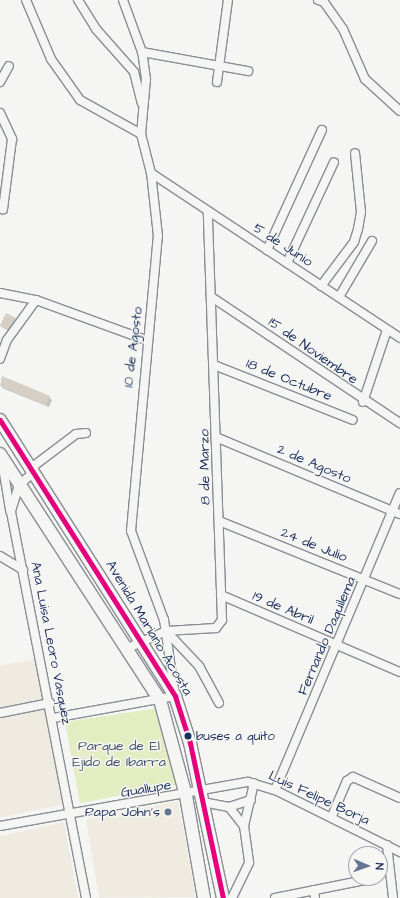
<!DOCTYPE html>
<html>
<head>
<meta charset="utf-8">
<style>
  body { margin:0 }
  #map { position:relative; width:400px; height:898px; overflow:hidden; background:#f5f5f3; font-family:"Architects Daughter",sans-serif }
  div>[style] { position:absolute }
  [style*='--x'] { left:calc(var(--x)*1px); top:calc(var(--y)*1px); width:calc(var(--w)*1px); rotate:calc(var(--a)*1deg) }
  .built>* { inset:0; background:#f0ebe1 }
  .green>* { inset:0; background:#e4edc2 }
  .shadow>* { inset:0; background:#0003 }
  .building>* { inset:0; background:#d5cfc5 }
  .roads { filter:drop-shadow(1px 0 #898d95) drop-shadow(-1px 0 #898d95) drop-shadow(0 1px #898d95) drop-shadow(0 -1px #898d95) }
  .minor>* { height:8px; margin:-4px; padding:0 4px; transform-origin:4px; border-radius:4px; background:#f5f5f3 }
  .highway>* { height:12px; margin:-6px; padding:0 6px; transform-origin:6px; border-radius:6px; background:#f5f5f3 }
  .bus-1>* { height:5px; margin:-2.5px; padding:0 2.5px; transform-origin:2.5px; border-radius:2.5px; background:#e5007d }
  .dots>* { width:11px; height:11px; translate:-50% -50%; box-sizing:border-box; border:2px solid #f6f6f2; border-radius:50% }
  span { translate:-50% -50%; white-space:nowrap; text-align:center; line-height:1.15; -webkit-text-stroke:3px #f6f6f2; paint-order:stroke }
  .bus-label { font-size:13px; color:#1b2f5e }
  .left { translate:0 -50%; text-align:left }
  .street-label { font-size:14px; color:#1b2f5e }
  .park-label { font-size:14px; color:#41546a }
  .poi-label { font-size:14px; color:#1b2f5e }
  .right { translate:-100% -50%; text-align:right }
  .north { position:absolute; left:348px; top:846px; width:40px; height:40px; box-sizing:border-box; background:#f6f6f2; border:1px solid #9ea6b7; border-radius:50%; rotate:92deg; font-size:11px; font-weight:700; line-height:16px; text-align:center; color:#1b2f5e }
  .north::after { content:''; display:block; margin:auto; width:14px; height:18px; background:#677492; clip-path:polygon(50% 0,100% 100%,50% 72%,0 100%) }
</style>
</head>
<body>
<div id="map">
  <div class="built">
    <div style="clip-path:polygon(36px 659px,65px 804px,0 818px,0 666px)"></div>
    <div style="clip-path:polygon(178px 801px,196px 897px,99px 898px,86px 820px)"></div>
    <div style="clip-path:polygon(64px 822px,78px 898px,0 898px,0 836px)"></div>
  </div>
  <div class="green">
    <div style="clip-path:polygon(158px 708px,179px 784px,80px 803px,65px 722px)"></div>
  </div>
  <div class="shadow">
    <div style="clip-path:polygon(6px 314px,17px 321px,9px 331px,0 326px)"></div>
    <div style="clip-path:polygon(2px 377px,49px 397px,52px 400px,49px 407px,2px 388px)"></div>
  </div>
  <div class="building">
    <div style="clip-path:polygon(6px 313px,16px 318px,7px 330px,0 326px)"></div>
    <div style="clip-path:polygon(2px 376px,50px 396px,46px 405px,0 386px)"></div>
  </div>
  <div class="roads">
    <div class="minor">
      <div style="--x:26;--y:0;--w:64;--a:67"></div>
      <div style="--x:51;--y:59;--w:50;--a:54.7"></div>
      <div style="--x:80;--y:100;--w:70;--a:29.1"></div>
      <div style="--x:78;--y:0;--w:34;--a:58"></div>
      <div style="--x:96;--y:29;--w:57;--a:48.5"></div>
      <div style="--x:134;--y:72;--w:32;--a:76"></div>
      <div style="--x:318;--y:0;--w:6;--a:18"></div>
      <div style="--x:324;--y:2;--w:33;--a:55"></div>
      <div style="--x:343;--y:29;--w:55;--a:66.3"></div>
      <div style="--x:365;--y:79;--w:47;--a:42.4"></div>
      <div style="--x:142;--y:52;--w:108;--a:10.2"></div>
      <div style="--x:0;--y:82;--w:18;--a:-61"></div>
      <div style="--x:217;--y:82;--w:83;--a:-82.4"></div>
      <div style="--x:0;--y:113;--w:29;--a:65"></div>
      <div style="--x:12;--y:139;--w:71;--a:97.3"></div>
      <div style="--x:151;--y:173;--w:299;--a:33.5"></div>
      <div style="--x:267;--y:250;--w:132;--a:-65.4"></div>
      <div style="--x:287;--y:263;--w:111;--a:-65"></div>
      <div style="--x:321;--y:286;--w:55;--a:-53.1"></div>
      <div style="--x:354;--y:242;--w:14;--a:-73"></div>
      <div style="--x:358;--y:229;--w:17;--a:-80"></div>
      <div style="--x:361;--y:212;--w:59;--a:-95.8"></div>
      <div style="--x:0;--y:293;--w:37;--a:11"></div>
      <div style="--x:36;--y:300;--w:117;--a:20"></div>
      <div style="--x:339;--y:297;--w:65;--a:-59.5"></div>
      <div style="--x:213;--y:298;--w:225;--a:33.8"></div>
      <div style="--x:0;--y:359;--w:20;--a:-70"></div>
      <div style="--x:7;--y:340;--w:49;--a:-54.1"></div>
      <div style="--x:214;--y:365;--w:149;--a:21.6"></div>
      <div style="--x:363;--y:402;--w:76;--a:-71.6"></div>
      <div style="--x:218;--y:438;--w:197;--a:22.7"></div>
      <div style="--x:2;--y:461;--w:50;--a:80.7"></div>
      <div style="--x:31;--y:468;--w:56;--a:-37.1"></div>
      <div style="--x:76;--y:434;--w:10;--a:-6"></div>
      <div style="--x:34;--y:472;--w:20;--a:139"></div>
      <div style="--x:19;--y:485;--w:28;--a:107"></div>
      <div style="--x:11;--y:512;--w:393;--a:79"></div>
      <div style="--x:219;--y:521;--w:195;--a:22"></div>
      <div style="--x:0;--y:556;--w:27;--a:31"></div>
      <div style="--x:221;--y:595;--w:195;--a:23.3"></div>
      <div style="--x:167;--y:632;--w:47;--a:46.7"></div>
      <div style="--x:199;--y:666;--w:42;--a:61.6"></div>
      <div style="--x:128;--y:648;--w:42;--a:-24.1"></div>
      <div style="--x:166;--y:631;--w:50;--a:-3.4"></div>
      <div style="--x:216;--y:628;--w:10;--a:-53"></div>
      <div style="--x:222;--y:620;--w:408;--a:-92"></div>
      <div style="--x:0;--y:713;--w:51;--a:-11.3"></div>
      <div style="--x:53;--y:718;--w:124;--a:-10.2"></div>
      <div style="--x:175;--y:696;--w:77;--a:-98.2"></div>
      <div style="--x:164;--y:620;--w:95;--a:-110.3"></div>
      <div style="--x:131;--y:531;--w:296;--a:-84.8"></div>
      <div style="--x:158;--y:236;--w:63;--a:-96.3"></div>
      <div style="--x:151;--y:173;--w:40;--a:-104.4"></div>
      <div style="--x:141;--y:134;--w:55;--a:-84.8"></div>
      <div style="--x:146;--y:79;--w:27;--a:-98"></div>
      <div style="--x:142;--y:52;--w:55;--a:-110.1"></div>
      <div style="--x:275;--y:790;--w:322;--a:-67.2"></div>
      <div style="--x:203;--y:802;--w:26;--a:11"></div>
      <div style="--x:229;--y:807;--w:24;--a:52"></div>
      <div style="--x:244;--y:826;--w:37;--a:82"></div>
      <div style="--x:249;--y:863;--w:39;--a:116"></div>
      <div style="--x:229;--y:807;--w:23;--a:-18"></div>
      <div style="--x:332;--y:816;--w:38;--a:-67"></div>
      <div style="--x:347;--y:781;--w:7;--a:-34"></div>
      <div style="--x:353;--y:777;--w:51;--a:24.1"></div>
      <div style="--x:0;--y:826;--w:252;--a:-10.1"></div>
      <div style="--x:248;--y:782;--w:28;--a:17"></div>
      <div style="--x:275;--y:790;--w:140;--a:26.4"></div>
      <div style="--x:244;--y:826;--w:44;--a:-76.9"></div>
      <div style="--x:387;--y:845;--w:53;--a:83.5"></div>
      <div style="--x:314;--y:890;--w:8;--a:83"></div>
      <div style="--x:275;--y:898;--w:102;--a:-11.3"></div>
    </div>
    <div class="highway">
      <div style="--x:0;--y:420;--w:327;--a:57.6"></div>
      <div style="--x:175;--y:696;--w:49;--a:72.3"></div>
      <div style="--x:190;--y:743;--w:158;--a:78"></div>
      <div style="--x:0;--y:454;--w:293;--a:57"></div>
      <div style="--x:160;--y:700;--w:99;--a:74.8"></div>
      <div style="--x:186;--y:796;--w:104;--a:80"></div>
    </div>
  </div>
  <div class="bus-1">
    <div style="--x:0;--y:420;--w:327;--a:57.6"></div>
    <div style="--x:175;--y:696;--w:49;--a:72.3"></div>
    <div style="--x:190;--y:743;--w:158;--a:78"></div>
  </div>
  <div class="dots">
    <div style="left:188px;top:736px;background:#1b2f5e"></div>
    <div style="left:168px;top:812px;background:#677492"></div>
  </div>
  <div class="bus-label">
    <span class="left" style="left:196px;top:736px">buses a quito</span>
  </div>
  <div class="street-label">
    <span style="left:283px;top:245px;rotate:33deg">5 de Junio</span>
    <span style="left:133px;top:347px;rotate:-83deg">10 de Agosto</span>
    <span style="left:313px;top:351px;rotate:35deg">15 de Noviembre</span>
    <span style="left:289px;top:380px;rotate:22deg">18 de Octubre</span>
    <span style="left:314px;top:464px;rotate:23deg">2 de Agosto</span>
    <span style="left:205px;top:467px;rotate:-91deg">8 de Marzo</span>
    <span style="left:314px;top:545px;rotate:22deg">24 de Julio</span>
    <span style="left:283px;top:608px;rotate:23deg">19 de Abril</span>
    <span style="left:149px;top:628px;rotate:59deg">Avenida Mariano Acosta</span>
    <span style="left:327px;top:636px;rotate:-67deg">Fernando Daquilema</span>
    <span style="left:51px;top:643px;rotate:79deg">Ana Luisa Leoro Vasquez</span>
    <span style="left:146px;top:789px;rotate:-9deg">Guallupe</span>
    <span style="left:319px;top:798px;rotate:25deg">Luis Felipe Borja</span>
  </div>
  <div class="park-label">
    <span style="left:119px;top:754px">Parque de El<br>Ejido de Ibarra</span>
  </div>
  <div class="poi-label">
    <span class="right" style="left:160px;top:812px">Papa John's</span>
  </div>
  <div class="north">N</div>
</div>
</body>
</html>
